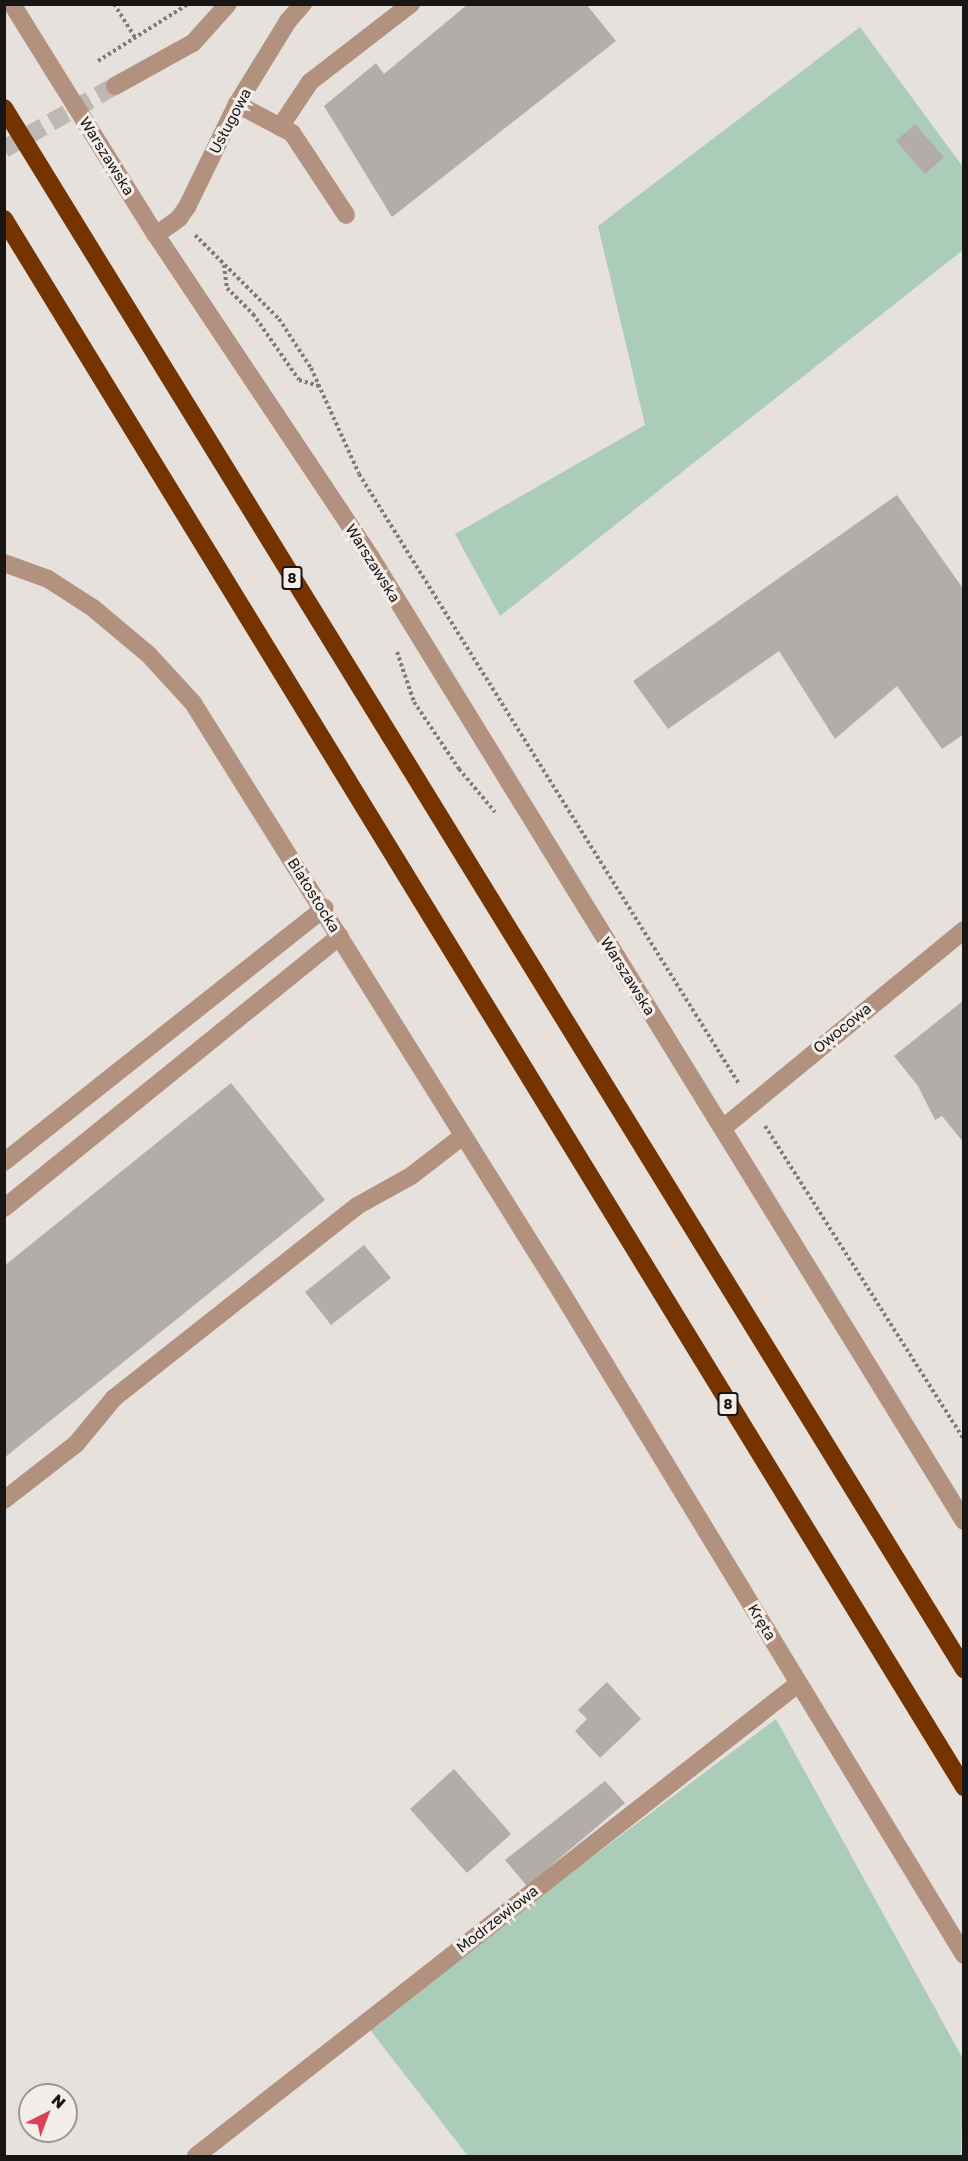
<!DOCTYPE html>
<html>
<head>
<meta charset="utf-8">
<style>
  body { margin:0 }
  #map { position:relative; width:968px; height:2161px; overflow:hidden; background:#e7e1dd; font-family:"Golos Text",sans-serif }
  div>[style] { position:absolute }
  [style*='--x'] { left:calc(var(--x)*1px); top:calc(var(--y)*1px); width:calc(var(--w)*1px); rotate:calc(var(--a)*1deg) }
  .green>* { inset:0; background:#abccb9 }
  .building>* { inset:0; background:#b2ada9 }
  .minor-tunnel>* { height:18px; margin-top:-9px; transform-origin:0; background:repeating-linear-gradient(90deg,#beb8b5 0 18px,transparent 0 27px) }
  .path>* { height:4px; margin-top:-2px; transform-origin:0; background:repeating-linear-gradient(90deg,#807c79 0 3px,transparent 0 6px) }
  .minor>* { height:18px; margin:-9px; padding:0 9px; transform-origin:9px; border-radius:9px; background:#b3917f }
  .highway>* { height:18px; margin:-9px; padding:0 9px; transform-origin:9px; border-radius:9px; background:#753300 }
  span { translate:-50% -50%; white-space:nowrap; text-align:center; line-height:1.15; -webkit-text-stroke:6px #f4eeea; paint-order:stroke }
  .shield-label span { padding:2px 4px; background:#f4eeea; border:2px solid; border-radius:4px; -webkit-text-stroke-width:0 }
  .shield-label { font-size:14px; color:#181615; font-weight:700 }
  .street-label { font-size:15px; color:#181615 }
  .frame { position:absolute; inset:0; border:6px solid #181615; pointer-events:none }
  .north { position:absolute; left:18px; top:2083px; width:60px; height:60px; box-sizing:border-box; background:#f4eeea; border:2px solid #9c9895; border-radius:50%; rotate:42deg; font-size:16px; font-weight:700; line-height:24px; text-align:center; color:#181615 }
  .north::after { content:''; display:block; margin:auto; width:21px; height:27px; background:#d44456; clip-path:polygon(50% 0,100% 100%,50% 72%,0 100%) }
</style>
</head>
<body>
<div id="map">
  <div class="green">
    <div style="clip-path:polygon(860px 27px,963px 167px,963px 250px,500px 616px,455px 534px,645px 425px,598px 226px)"></div>
    <div style="clip-path:polygon(776px 1719px,963px 2059px,961px 2156px,468px 2156px,367px 2026px)"></div>
  </div>
  <div class="building">
    <div style="clip-path:polygon(468px 4px,586px 4px,616px 41px,392px 217px,324px 106px,376px 63px,384px 74px)"></div>
    <div style="clip-path:polygon(915px 124px,944px 157px,925px 174px,896px 141px)"></div>
    <div style="clip-path:polygon(897px 495px,964px 590px,964px 734px,942px 749px,897px 686px,835px 739px,779px 651px,668px 729px,633px 681px)"></div>
    <div style="clip-path:polygon(964px 1000px,964px 1143px,942px 1116px,935px 1120px,918px 1086px,894px 1056px)"></div>
    <div style="clip-path:polygon(231px 1083px,325px 1200px,4px 1458px,4px 1266px)"></div>
    <div style="clip-path:polygon(364px 1245px,391px 1278px,331px 1325px,305px 1292px)"></div>
    <div style="clip-path:polygon(607px 1682px,641px 1719px,600px 1758px,575px 1731px,587px 1719px,578px 1710px)"></div>
    <div style="clip-path:polygon(454px 1769px,511px 1834px,467px 1873px,410px 1809px)"></div>
    <div style="clip-path:polygon(605px 1781px,625px 1803px,527px 1886px,505px 1860px)"></div>
  </div>
  <div class="minor-tunnel">
    <div style="--x:4;--y:149;--w:128;--a:-29.6"></div>
  </div>
  <div class="path">
    <div style="--x:114;--y:4;--w:41;--a:57.8"></div>
    <div style="--x:98;--y:61;--w:107;--a:-32.3"></div>
    <div style="--x:195;--y:235;--w:119;--a:45"></div>
    <div style="--x:279;--y:319;--w:59;--a:56.9"></div>
    <div style="--x:311;--y:368;--w:116;--a:65.6"></div>
    <div style="--x:359;--y:474;--w:719;--a:58.08"></div>
    <div style="--x:224;--y:265;--w:23;--a:83"></div>
    <div style="--x:227;--y:288;--w:37;--a:45"></div>
    <div style="--x:253;--y:314;--w:80;--a:55.1"></div>
    <div style="--x:299;--y:380;--w:21;--a:17"></div>
    <div style="--x:397;--y:652;--w:53;--a:71.2"></div>
    <div style="--x:414;--y:702;--w:81;--a:56.1"></div>
    <div style="--x:459;--y:769;--w:56;--a:50.1"></div>
    <div style="--x:765;--y:1126;--w:371;--a:57.6"></div>
  </div>
  <div class="minor">
    <div style="--x:12;--y:4;--w:272;--a:58.1"></div>
    <div style="--x:156;--y:235;--w:386;--a:56.3"></div>
    <div style="--x:370;--y:556;--w:1133;--a:58.39"></div>
    <div style="--x:115;--y:86;--w:89;--a:-28.9"></div>
    <div style="--x:193;--y:43;--w:52;--a:-48.1"></div>
    <div style="--x:237;--y:104;--w:62;--a:27.8"></div>
    <div style="--x:292;--y:133;--w:98;--a:56.6"></div>
    <div style="--x:280;--y:127;--w:54;--a:-56.3"></div>
    <div style="--x:310;--y:82;--w:128;--a:-37.7"></div>
    <div style="--x:156;--y:235;--w:29;--a:-36"></div>
    <div style="--x:179;--y:218;--w:14;--a:-54"></div>
    <div style="--x:187;--y:207;--w:114;--a:-64.1"></div>
    <div style="--x:237;--y:104;--w:97;--a:-58.4"></div>
    <div style="--x:288;--y:21;--w:23;--a:-49"></div>
    <div style="--x:4;--y:563;--w:47;--a:20"></div>
    <div style="--x:48;--y:579;--w:54;--a:32.8"></div>
    <div style="--x:93;--y:608;--w:73;--a:40"></div>
    <div style="--x:149;--y:655;--w:65;--a:47.5"></div>
    <div style="--x:193;--y:703;--w:692;--a:57.99"></div>
    <div style="--x:560;--y:1290;--w:778;--a:58.72"></div>
    <div style="--x:723;--y:1128;--w:312;--a:-39.4"></div>
    <div style="--x:4;--y:1162;--w:409;--a:-38.4"></div>
    <div style="--x:4;--y:1208;--w:432;--a:-39"></div>
    <div style="--x:4;--y:1500;--w:91;--a:-37.9"></div>
    <div style="--x:76;--y:1444;--w:60;--a:-50.4"></div>
    <div style="--x:114;--y:1398;--w:310;--a:-38.3"></div>
    <div style="--x:357;--y:1206;--w:62;--a:-29.1"></div>
    <div style="--x:411;--y:1176;--w:66;--a:-37.6"></div>
    <div style="--x:196;--y:2156;--w:766;--a:-38.11"></div>
  </div>
  <div class="highway">
    <div style="--x:4;--y:108;--w:1833;--a:58.41"></div>
    <div style="--x:4;--y:219;--w:1839;--a:58.52"></div>
  </div>
  <div class="shield-label">
    <span style="left:292px;top:578px">8</span>
    <span style="left:728px;top:1404px">8</span>
  </div>
  <div class="street-label">
    <span style="left:230px;top:121px;rotate:-62deg">Usługowa</span>
    <span style="left:107px;top:156px;rotate:58deg">Warszawska</span>
    <span style="left:373px;top:563px;rotate:58deg">Warszawska</span>
    <span style="left:314px;top:895px;rotate:58deg">Białostocka</span>
    <span style="left:628px;top:976px;rotate:58deg">Warszawska</span>
    <span style="left:842px;top:1028px;rotate:-39deg">Owocowa</span>
    <span style="left:762px;top:1622px;rotate:59deg">Kręta</span>
    <span style="left:497px;top:1919px;rotate:-38deg">Modrzewiowa</span>
  </div>
  <div class="frame"></div>
  <div class="north">N</div>
</div>
</body>
</html>
